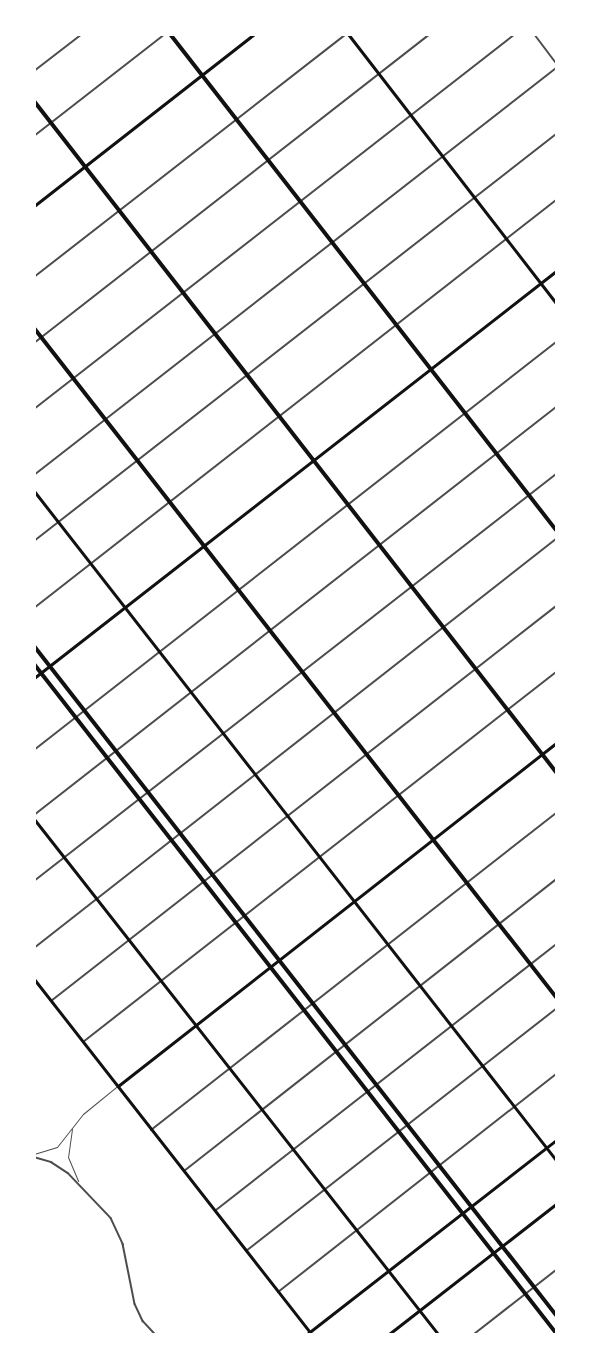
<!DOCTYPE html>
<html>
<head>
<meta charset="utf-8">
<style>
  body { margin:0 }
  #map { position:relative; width:591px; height:1369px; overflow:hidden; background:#fff; font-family:Roboto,sans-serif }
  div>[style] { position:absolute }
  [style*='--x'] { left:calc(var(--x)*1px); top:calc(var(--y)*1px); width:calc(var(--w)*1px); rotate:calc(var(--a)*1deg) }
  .service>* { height:1px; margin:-0.5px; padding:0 0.5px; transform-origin:0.5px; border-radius:0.5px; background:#4c4c4c }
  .pedestrian>* { height:1.5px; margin:-0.75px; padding:0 0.75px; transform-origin:0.75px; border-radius:0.75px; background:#4c4c4c }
  .minor>* { height:2px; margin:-1px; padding:0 1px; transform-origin:1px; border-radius:1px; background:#4c4c4c }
  .secondary>* { height:3px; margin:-1.5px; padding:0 1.5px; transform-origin:1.5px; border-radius:1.5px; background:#111 }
  .primary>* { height:4px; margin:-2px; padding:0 2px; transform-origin:2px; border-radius:2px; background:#111 }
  span { translate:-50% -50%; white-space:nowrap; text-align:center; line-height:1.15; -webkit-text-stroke:6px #fff; paint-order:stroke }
  .frame { position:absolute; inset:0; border:36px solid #fff; pointer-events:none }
</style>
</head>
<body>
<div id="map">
  <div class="service">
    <div style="--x:72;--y:1129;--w:28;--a:98"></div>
    <div style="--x:68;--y:1157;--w:26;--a:67"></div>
    <div style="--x:34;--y:1154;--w:24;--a:-17"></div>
    <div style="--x:57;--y:1147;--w:42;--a:-51.8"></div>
    <div style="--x:83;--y:1114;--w:43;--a:-39.3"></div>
  </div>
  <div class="pedestrian">
    <div style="--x:34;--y:1157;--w:18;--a:16"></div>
    <div style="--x:51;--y:1162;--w:20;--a:33"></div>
    <div style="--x:68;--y:1173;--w:62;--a:46.3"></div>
    <div style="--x:111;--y:1218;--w:29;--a:65"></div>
    <div style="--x:123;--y:1244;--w:61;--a:78.7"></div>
    <div style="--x:135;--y:1304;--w:19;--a:65"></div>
    <div style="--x:143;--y:1321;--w:18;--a:47"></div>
  </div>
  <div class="minor">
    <div style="--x:534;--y:34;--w:36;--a:53"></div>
    <div style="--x:34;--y:71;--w:61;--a:-37.6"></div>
    <div style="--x:34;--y:136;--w:166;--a:-37.9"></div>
    <div style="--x:34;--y:277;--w:395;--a:-37.9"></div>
    <div style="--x:34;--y:343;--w:502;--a:-37.97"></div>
    <div style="--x:34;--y:409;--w:610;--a:-37.94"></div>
    <div style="--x:34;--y:475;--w:662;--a:-37.94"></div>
    <div style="--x:34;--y:541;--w:662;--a:-37.94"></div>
    <div style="--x:34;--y:608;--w:663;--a:-38.01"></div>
    <div style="--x:34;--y:750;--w:663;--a:-38.01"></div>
    <div style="--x:34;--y:815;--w:663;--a:-38.01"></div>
    <div style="--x:34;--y:881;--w:662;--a:-37.94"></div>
    <div style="--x:34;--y:948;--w:663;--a:-38.08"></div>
    <div style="--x:51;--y:1001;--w:641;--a:-38.03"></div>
    <div style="--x:83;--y:1042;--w:601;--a:-38.03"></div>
    <div style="--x:151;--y:1130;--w:514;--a:-38.05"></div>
    <div style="--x:184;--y:1171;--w:473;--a:-38.1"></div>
    <div style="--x:216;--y:1210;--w:432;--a:-38"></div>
    <div style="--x:246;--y:1251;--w:393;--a:-38"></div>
    <div style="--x:278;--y:1292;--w:353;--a:-38.1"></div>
    <div style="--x:474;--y:1334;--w:104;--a:-38"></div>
  </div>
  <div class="secondary">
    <div style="--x:348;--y:34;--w:340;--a:52.3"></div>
    <div style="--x:34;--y:206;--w:279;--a:-38"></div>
    <div style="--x:34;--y:491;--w:849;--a:52.04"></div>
    <div style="--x:34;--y:678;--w:662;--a:-37.94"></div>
    <div style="--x:34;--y:819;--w:655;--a:51.89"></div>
    <div style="--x:34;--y:979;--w:450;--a:52"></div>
    <div style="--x:118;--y:1086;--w:556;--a:-38.06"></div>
    <div style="--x:307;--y:1334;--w:316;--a:-37.9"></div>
    <div style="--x:389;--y:1334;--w:212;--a:-37.9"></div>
  </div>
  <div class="primary">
    <div style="--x:170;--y:34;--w:628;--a:52.11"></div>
    <div style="--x:34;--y:101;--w:850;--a:52.12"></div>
    <div style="--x:34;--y:328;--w:849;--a:52.04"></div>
    <div style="--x:34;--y:646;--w:849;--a:52.04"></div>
    <div style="--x:34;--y:664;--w:849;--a:52.04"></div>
  </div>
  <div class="frame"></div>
</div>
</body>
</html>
